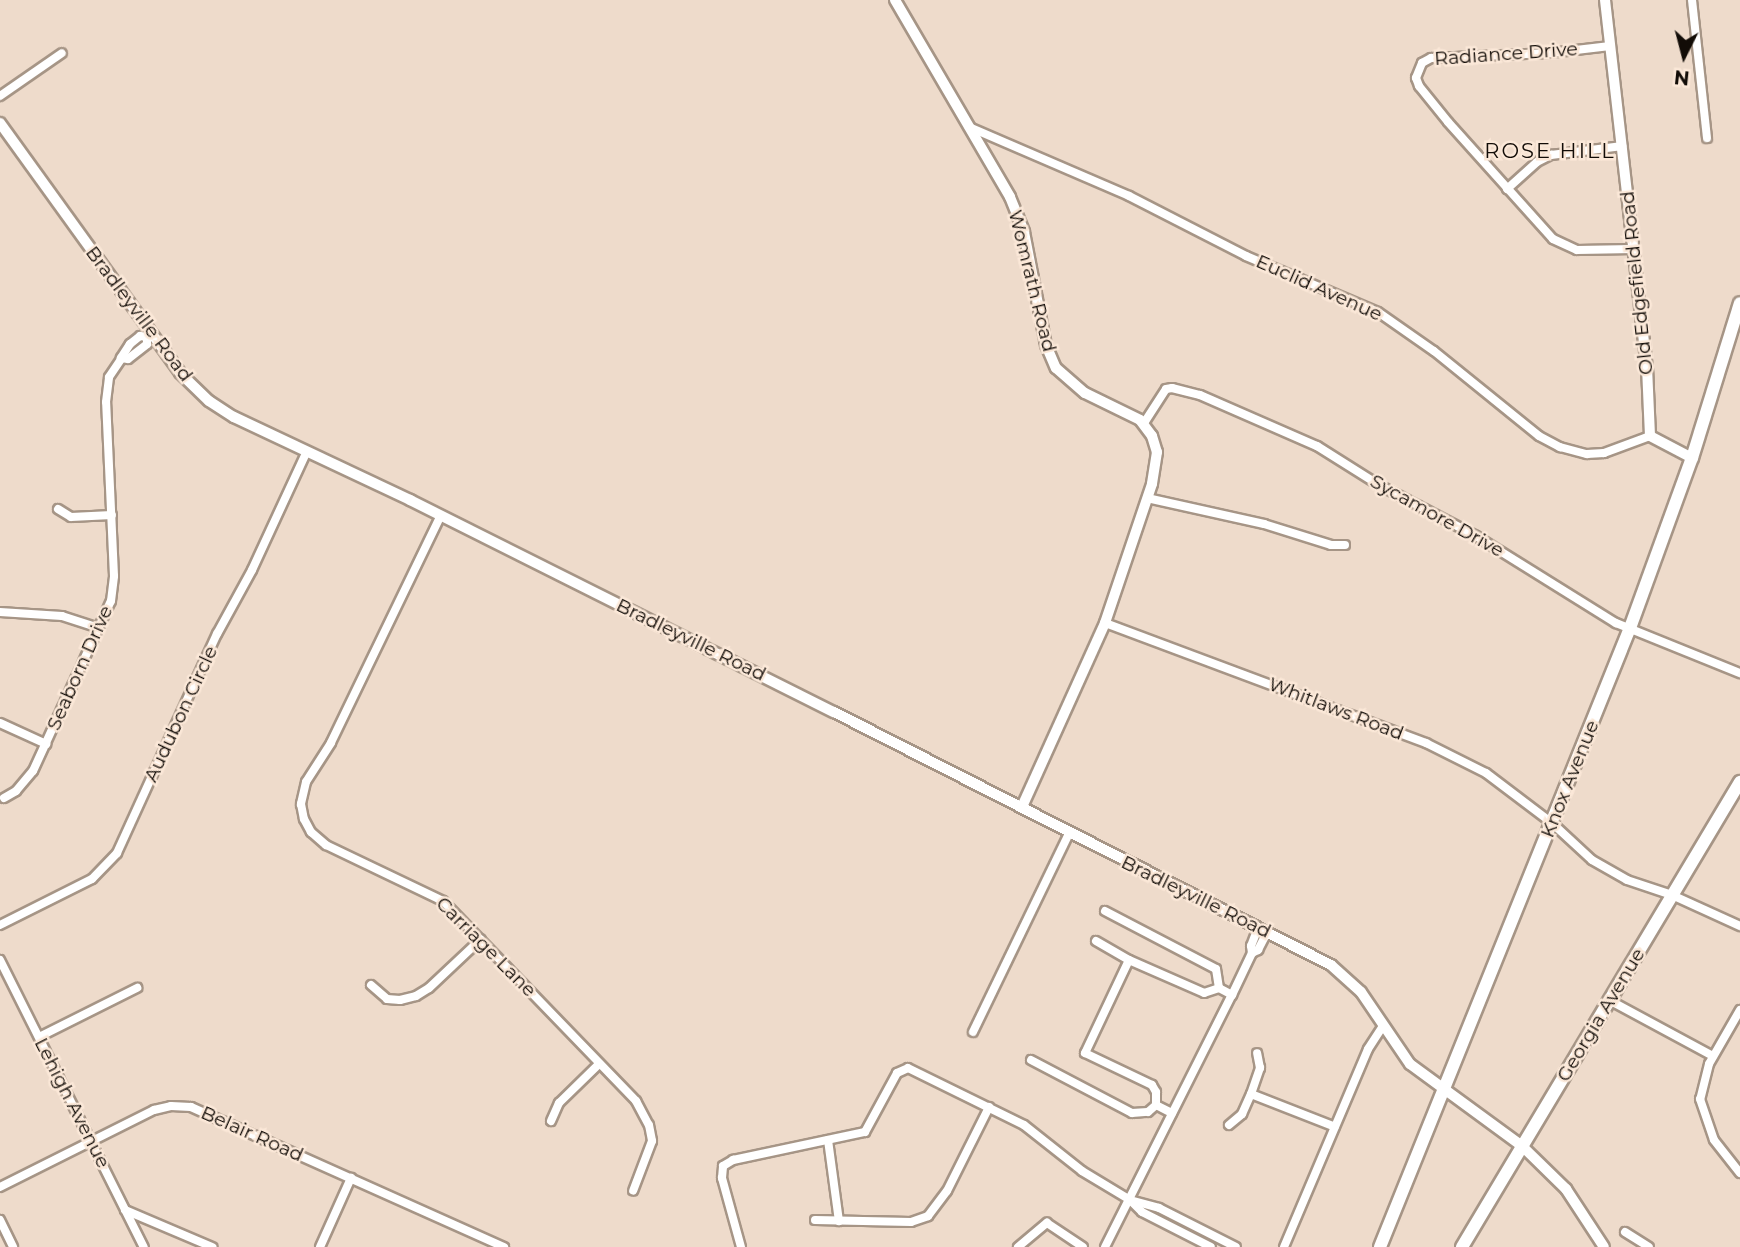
<!DOCTYPE html>
<html>
<head>
<meta charset="utf-8">
<style>
  body { margin:0 }
  #map { position:relative; width:1740px; height:1247px; overflow:hidden; background:#eedbcb; font-family:Montserrat,sans-serif }
  div>[style] { position:absolute }
  [style*='--x'] { left:calc(var(--x)*1px); top:calc(var(--y)*1px); width:calc(var(--w)*1px); rotate:calc(var(--a)*1deg) }
  .roads { filter:drop-shadow(2px 0 #a69586) drop-shadow(-2px 0 #a69586) drop-shadow(0 2px #a69586) drop-shadow(0 -2px #a69586) }
  .street>* { height:8px; margin:-4px; padding:0 4px; transform-origin:4px; border-radius:4px; background:#fff }
  .secondary>* { height:10px; margin:-5px; padding:0 5px; transform-origin:5px; border-radius:5px; background:#fff }
  .primary>* { height:12px; margin:-6px; padding:0 6px; transform-origin:6px; border-radius:6px; background:#fff }
  span { translate:-50% -50%; white-space:nowrap; text-align:center; line-height:1.15; -webkit-text-stroke:5px #fbe8d8; paint-order:stroke }
  .street-label { font-size:19px; color:#120c07 }
  .neighbourhood-label { font-size:21px; color:#120c07; letter-spacing:2px }
  .north { position:absolute; left:1649px; top:21px; width:70px; height:70px; -webkit-text-stroke:5px #fbe8d8; paint-order:stroke; rotate:186deg; font-size:19px; font-weight:700; line-height:28px; text-align:center; color:#120c07 }
  .north::after { content:''; display:block; margin:auto; width:24px; height:32px; background:#120c07; clip-path:polygon(50% 0,100% 100%,50% 72%,0 100%) }
</style>
</head>
<body>
<div id="map">
  <div class="roads">
    <div class="street">
      <div style="--x:1692;--y:0;--w:139;--a:83.8"></div>
      <div style="--x:1610;--y:46;--w:60;--a:173.3"></div>
      <div style="--x:1550;--y:53;--w:119;--a:177.6"></div>
      <div style="--x:1431;--y:58;--w:10;--a:151"></div>
      <div style="--x:1422;--y:63;--w:16;--a:112"></div>
      <div style="--x:1416;--y:78;--w:9;--a:69"></div>
      <div style="--x:1419;--y:86;--w:46;--a:51.1"></div>
      <div style="--x:1448;--y:122;--w:157;--a:48.1"></div>
      <div style="--x:1553;--y:239;--w:26;--a:25"></div>
      <div style="--x:1577;--y:250;--w:57;--a:-1"></div>
      <div style="--x:0;--y:96;--w:75;--a:-34.7"></div>
      <div style="--x:969;--y:127;--w:174;--a:23.3"></div>
      <div style="--x:1129;--y:196;--w:131;--a:27.1"></div>
      <div style="--x:1246;--y:256;--w:143;--a:23"></div>
      <div style="--x:1378;--y:312;--w:68;--a:34.9"></div>
      <div style="--x:1434;--y:351;--w:135;--a:39"></div>
      <div style="--x:1539;--y:436;--w:24;--a:28"></div>
      <div style="--x:1560;--y:447;--w:28;--a:15"></div>
      <div style="--x:1587;--y:454;--w:17;--a:-3"></div>
      <div style="--x:1604;--y:453;--w:49;--a:-20.3"></div>
      <div style="--x:1507;--y:189;--w:40;--a:-42"></div>
      <div style="--x:1537;--y:162;--w:16;--a:-27"></div>
      <div style="--x:1551;--y:155;--w:72;--a:-7.2"></div>
      <div style="--x:147;--y:337;--w:7;--a:-172"></div>
      <div style="--x:140;--y:336;--w:13;--a:141"></div>
      <div style="--x:130;--y:344;--w:17;--a:123"></div>
      <div style="--x:121;--y:358;--w:7;--a:8"></div>
      <div style="--x:128;--y:359;--w:24;--a:-38"></div>
      <div style="--x:147;--y:344;--w:7;--a:-90"></div>
      <div style="--x:147;--y:337;--w:6;--a:-45"></div>
      <div style="--x:1144;--y:423;--w:40;--a:-57.1"></div>
      <div style="--x:1166;--y:389;--w:6;--a:-9"></div>
      <div style="--x:1172;--y:388;--w:29;--a:14"></div>
      <div style="--x:1200;--y:395;--w:128;--a:23.6"></div>
      <div style="--x:1317;--y:446;--w:73;--a:32.2"></div>
      <div style="--x:1379;--y:485;--w:110;--a:27.7"></div>
      <div style="--x:1476;--y:536;--w:165;--a:31.9"></div>
      <div style="--x:1616;--y:623;--w:134;--a:22"></div>
      <div style="--x:1147;--y:498;--w:120;--a:12.5"></div>
      <div style="--x:1264;--y:524;--w:70;--a:17.4"></div>
      <div style="--x:1331;--y:545;--w:14;--a:0"></div>
      <div style="--x:58;--y:509;--w:15;--a:32"></div>
      <div style="--x:71;--y:517;--w:41;--a:-2.8"></div>
      <div style="--x:441;--y:515;--w:253;--a:115.8"></div>
      <div style="--x:331;--y:743;--w:46;--a:122.7"></div>
      <div style="--x:306;--y:782;--w:23;--a:103"></div>
      <div style="--x:301;--y:804;--w:15;--a:79"></div>
      <div style="--x:304;--y:819;--w:15;--a:62"></div>
      <div style="--x:311;--y:832;--w:20;--a:41"></div>
      <div style="--x:326;--y:845;--w:130;--a:25.6"></div>
      <div style="--x:443;--y:901;--w:278;--a:46"></div>
      <div style="--x:636;--y:1101;--w:27;--a:62"></div>
      <div style="--x:649;--y:1125;--w:16;--a:79"></div>
      <div style="--x:652;--y:1141;--w:53;--a:110.8"></div>
      <div style="--x:0;--y:612;--w:62;--a:3.7"></div>
      <div style="--x:62;--y:616;--w:39;--a:18"></div>
      <div style="--x:1105;--y:623;--w:343;--a:20.5"></div>
      <div style="--x:1426;--y:743;--w:67;--a:26.6"></div>
      <div style="--x:1486;--y:773;--w:83;--a:37.1"></div>
      <div style="--x:1552;--y:823;--w:54;--a:42.8"></div>
      <div style="--x:1592;--y:860;--w:40;--a:29.7"></div>
      <div style="--x:1627;--y:880;--w:47;--a:18.4"></div>
      <div style="--x:1672;--y:895;--w:75;--a:24.5"></div>
      <div style="--x:0;--y:723;--w:51;--a:24.5"></div>
      <div style="--x:4;--y:798;--w:14;--a:-30"></div>
      <div style="--x:16;--y:791;--w:26;--a:-50"></div>
      <div style="--x:33;--y:771;--w:187;--a:-65.4"></div>
      <div style="--x:111;--y:601;--w:25;--a:-83"></div>
      <div style="--x:114;--y:576;--w:174;--a:-92.6"></div>
      <div style="--x:106;--y:402;--w:25;--a:-83"></div>
      <div style="--x:109;--y:377;--w:23;--a:-56"></div>
      <div style="--x:1105;--y:911;--w:125;--a:27.6"></div>
      <div style="--x:1216;--y:969;--w:19;--a:81"></div>
      <div style="--x:0;--y:925;--w:103;--a:-26.6"></div>
      <div style="--x:92;--y:879;--w:36;--a:-46"></div>
      <div style="--x:117;--y:853;--w:241;--a:-65.5"></div>
      <div style="--x:217;--y:634;--w:73;--a:-61.3"></div>
      <div style="--x:252;--y:570;--w:131;--a:-65.2"></div>
      <div style="--x:1096;--y:941;--w:38;--a:30"></div>
      <div style="--x:1129;--y:960;--w:82;--a:23.7"></div>
      <div style="--x:1204;--y:993;--w:16;--a:-18"></div>
      <div style="--x:1219;--y:988;--w:15;--a:28"></div>
      <div style="--x:1252;--y:953;--w:7;--a:-27"></div>
      <div style="--x:1258;--y:950;--w:20;--a:-63"></div>
      <div style="--x:0;--y:960;--w:321;--a:63.4"></div>
      <div style="--x:1129;--y:960;--w:103;--a:115.3"></div>
      <div style="--x:1085;--y:1053;--w:74;--a:25.5"></div>
      <div style="--x:1152;--y:1085;--w:8;--a:60"></div>
      <div style="--x:1156;--y:1092;--w:13;--a:90"></div>
      <div style="--x:1156;--y:1105;--w:18;--a:27"></div>
      <div style="--x:371;--y:985;--w:21;--a:41"></div>
      <div style="--x:387;--y:999;--w:13;--a:4"></div>
      <div style="--x:400;--y:1000;--w:16;--a:-14"></div>
      <div style="--x:416;--y:996;--w:15;--a:-32"></div>
      <div style="--x:429;--y:988;--w:71;--a:-43.3"></div>
      <div style="--x:1609;--y:1000;--w:118;--a:28.3"></div>
      <div style="--x:1740;--y:1010;--w:62;--a:119.9"></div>
      <div style="--x:1709;--y:1064;--w:36;--a:104"></div>
      <div style="--x:1700;--y:1099;--w:43;--a:71.1"></div>
      <div style="--x:1714;--y:1140;--w:42;--a:51.8"></div>
      <div style="--x:973;--y:1032;--w:221;--a:-64.2"></div>
      <div style="--x:39;--y:1037;--w:110;--a:-26.6"></div>
      <div style="--x:1031;--y:1060;--w:114;--a:27.7"></div>
      <div style="--x:1132;--y:1113;--w:16;--a:-4"></div>
      <div style="--x:1148;--y:1112;--w:11;--a:-41"></div>
      <div style="--x:1251;--y:1094;--w:90;--a:21.4"></div>
      <div style="--x:551;--y:1121;--w:20;--a:-66"></div>
      <div style="--x:559;--y:1103;--w:56;--a:-44.3"></div>
      <div style="--x:1229;--y:1125;--w:17;--a:-40"></div>
      <div style="--x:1242;--y:1114;--w:22;--a:-66"></div>
      <div style="--x:1251;--y:1094;--w:28;--a:-71"></div>
      <div style="--x:1260;--y:1068;--w:15;--a:-101"></div>
      <div style="--x:828;--y:1140;--w:82;--a:82.3"></div>
      <div style="--x:0;--y:1187;--w:172;--a:-26.6"></div>
      <div style="--x:154;--y:1110;--w:17;--a:-13"></div>
      <div style="--x:171;--y:1106;--w:20;--a:3"></div>
      <div style="--x:191;--y:1107;--w:343;--a:24.1"></div>
      <div style="--x:1130;--y:1200;--w:30;--a:15"></div>
      <div style="--x:1159;--y:1208;--w:86;--a:26.9"></div>
      <div style="--x:125;--y:1210;--w:95;--a:23"></div>
      <div style="--x:0;--y:1220;--w:30;--a:64"></div>
      <div style="--x:815;--y:1220;--w:96;--a:1.2"></div>
      <div style="--x:911;--y:1222;--w:18;--a:-19"></div>
      <div style="--x:928;--y:1216;--w:31;--a:-53"></div>
      <div style="--x:947;--y:1191;--w:94;--a:-63.4"></div>
      <div style="--x:1625;--y:1232;--w:28;--a:32"></div>
      <div style="--x:320;--y:1247;--w:76;--a:-65.8"></div>
      <div style="--x:741;--y:1247;--w:72;--a:-105.4"></div>
      <div style="--x:722;--y:1178;--w:12;--a:-85"></div>
      <div style="--x:723;--y:1166;--w:12;--a:-31"></div>
      <div style="--x:733;--y:1160;--w:135;--a:-12"></div>
      <div style="--x:865;--y:1132;--w:67;--a:-61.5"></div>
      <div style="--x:897;--y:1073;--w:12;--a:-24"></div>
      <div style="--x:908;--y:1068;--w:129;--a:26.2"></div>
      <div style="--x:1024;--y:1125;--w:74;--a:38.4"></div>
      <div style="--x:1082;--y:1171;--w:56;--a:31.1"></div>
      <div style="--x:1130;--y:1200;--w:17;--a:45"></div>
      <div style="--x:1142;--y:1212;--w:77;--a:26.9"></div>
      <div style="--x:1018;--y:1247;--w:38;--a:-40"></div>
      <div style="--x:1047;--y:1223;--w:43;--a:33.7"></div>
      <div style="--x:1105;--y:1247;--w:282;--a:-63.3"></div>
      <div style="--x:1232;--y:995;--w:47;--a:-64.5"></div>
      <div style="--x:1252;--y:953;--w:7;--a:-98"></div>
      <div style="--x:1251;--y:946;--w:19;--a:-69"></div>
      <div style="--x:1284;--y:1247;--w:215;--a:-67"></div>
      <div style="--x:1368;--y:1049;--w:27;--a:-57"></div>
    </div>
    <div class="secondary">
      <div style="--x:895;--y:0;--w:228;--a:59.7"></div>
      <div style="--x:1010;--y:197;--w:38;--a:68"></div>
      <div style="--x:1024;--y:232;--w:115;--a:79"></div>
      <div style="--x:1046;--y:345;--w:25;--a:67"></div>
      <div style="--x:1056;--y:368;--w:38;--a:41"></div>
      <div style="--x:1085;--y:393;--w:61;--a:26.1"></div>
      <div style="--x:1140;--y:420;--w:20;--a:53"></div>
      <div style="--x:1152;--y:436;--w:17;--a:73"></div>
      <div style="--x:1157;--y:452;--w:32;--a:99"></div>
      <div style="--x:1152;--y:484;--w:147;--a:108.7"></div>
      <div style="--x:1105;--y:623;--w:202;--a:114.3"></div>
      <div style="--x:1605;--y:0;--w:369;--a:83.5"></div>
      <div style="--x:1647;--y:367;--w:69;--a:87.5"></div>
      <div style="--x:1650;--y:436;--w:47;--a:27.6"></div>
      <div style="--x:0;--y:123;--w:308;--a:54.2"></div>
      <div style="--x:180;--y:373;--w:40;--a:44"></div>
      <div style="--x:209;--y:401;--w:30;--a:33"></div>
      <div style="--x:234;--y:417;--w:195;--a:25.2"></div>
      <div style="--x:410;--y:500;--w:474;--a:26.6"></div>
      <div style="--x:834;--y:712;--w:558;--a:26.98"></div>
      <div style="--x:1331;--y:965;--w:40;--a:42"></div>
      <div style="--x:1361;--y:992;--w:87;--a:55.8"></div>
      <div style="--x:1410;--y:1064;--w:139;--a:36.2"></div>
      <div style="--x:1522;--y:1146;--w:62;--a:44.3"></div>
      <div style="--x:1566;--y:1189;--w:69;--a:56.8"></div>
    </div>
    <div class="primary">
      <div style="--x:1380;--y:1247;--w:668;--a:-68.01"></div>
      <div style="--x:1630;--y:628;--w:181;--a:-70"></div>
      <div style="--x:1692;--y:458;--w:162;--a:-72.8"></div>
      <div style="--x:1462;--y:1247;--w:542;--a:-59.13"></div>
    </div>
  </div>
  <div class="street-label">
    <span style="left:1506px;top:54px;rotate:-4deg">Radiance Drive</span>
    <span style="left:1032px;top:281px;rotate:76deg">Womrath Road</span>
    <span style="left:1637px;top:283px;rotate:-96deg">Old Edgefield Road</span>
    <span style="left:1319px;top:288px;rotate:24deg">Euclid Avenue</span>
    <span style="left:139px;top:314px;rotate:53deg">Bradleyville Road</span>
    <span style="left:1437px;top:516px;rotate:29deg">Sycamore Drive</span>
    <span style="left:691px;top:640px;rotate:26deg">Bradleyville Road</span>
    <span style="left:80px;top:668px;rotate:-66deg">Seaborn Drive</span>
    <span style="left:1336px;top:709px;rotate:21deg">Whitlaws Road</span>
    <span style="left:181px;top:714px;rotate:-65deg">Audubon Circle</span>
    <span style="left:1570px;top:779px;rotate:-68deg">Knox Avenue</span>
    <span style="left:1196px;top:897px;rotate:26deg">Bradleyville Road</span>
    <span style="left:486px;top:947px;rotate:45deg">Carriage Lane</span>
    <span style="left:1601px;top:1015px;rotate:-59deg">Georgia Avenue</span>
    <span style="left:72px;top:1103px;rotate:63deg">Lehigh Avenue</span>
    <span style="left:252px;top:1134px;rotate:24deg">Belair Road</span>
  </div>
  <div class="neighbourhood-label">
    <span style="left:1550px;top:151px">ROSE HILL</span>
  </div>
  <div class="north">N</div>
</div>
</body>
</html>
